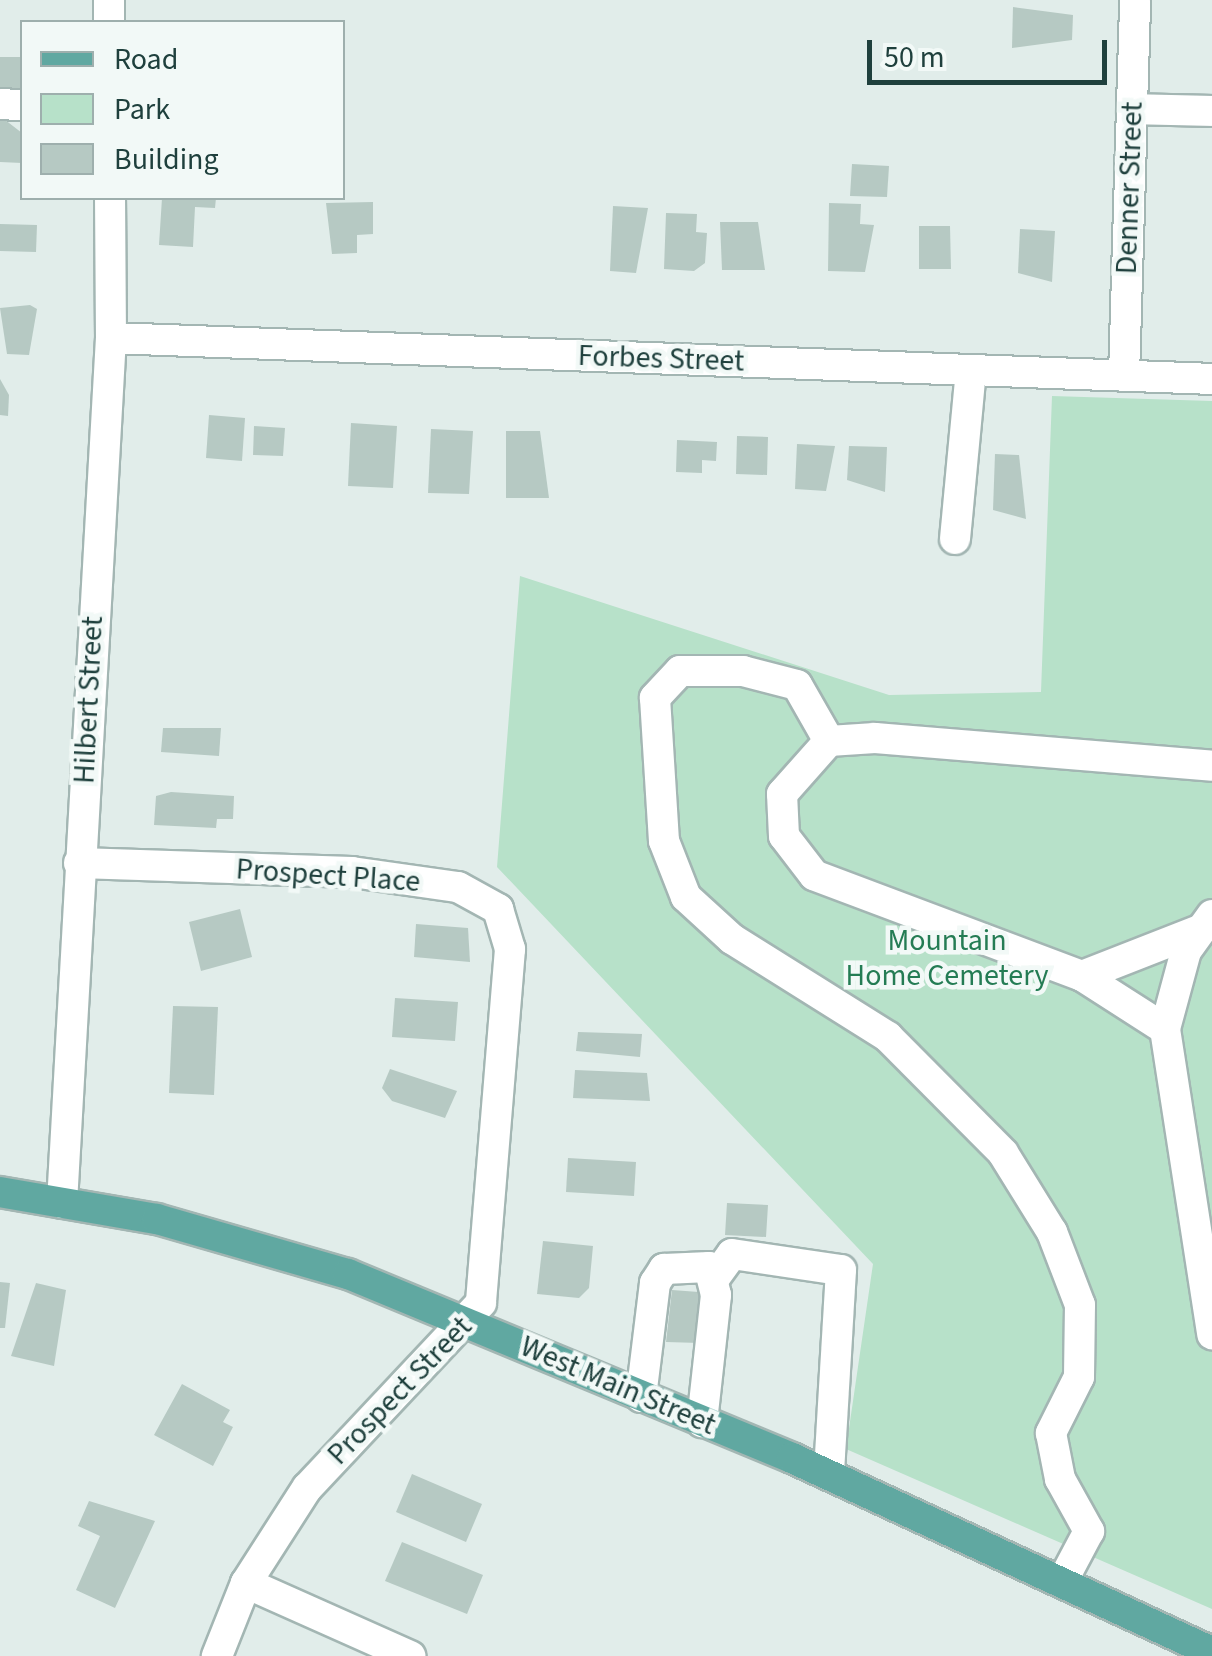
<!DOCTYPE html>
<html>
<head>
<meta charset="utf-8">
<style>
  body { margin:0 }
  #map { position:relative; width:1212px; height:1656px; overflow:hidden; background:#e1edea; font-family:"Source Sans 3",sans-serif }
  div>[style] { position:absolute }
  [style*='--x'] { left:calc(var(--x)*1px); top:calc(var(--y)*1px); width:calc(var(--w)*1px); rotate:calc(var(--a)*1deg) }
  .green>* { inset:0; background:#b7e1c9 }
  .building>* { inset:0; background:#b6c9c3 }
  .roads { filter:drop-shadow(2px 0 #a3b6b3) drop-shadow(-2px 0 #a3b6b3) drop-shadow(0 2px #a3b6b3) drop-shadow(0 -2px #a3b6b3) }
  .minor>* { height:30px; margin:-15px; padding:0 15px; transform-origin:15px; border-radius:15px; background:#fff }
  .major>* { height:30px; margin:-15px; padding:0 15px; transform-origin:15px; border-radius:15px; background:#60a8a1 }
  span { translate:-50% -50%; white-space:nowrap; text-align:center; line-height:1.15; -webkit-text-stroke:9px #f2f9f7; paint-order:stroke }
  .street-label { font-size:30px; color:#1f403d }
  .park-label { font-size:30px; color:#247c54 }
  .legend { position:absolute; left:20px; top:20px; width:325px; height:180px; box-sizing:border-box; background:#f2f9f7; border:2px solid #9eafad; margin:0; padding:12px 18px; list-style:none; font-size:30px; color:#1f403d }
  .legend li { display:flex; align-items:center; gap:20px; height:50px }
  .legend b { width:50px; border:2px solid #9eafad }
  .scale { position:absolute; left:867px; top:40px; width:240px; height:45px; box-sizing:border-box; border:5px solid #1f403d; border-top:0; padding-left:12px; font-size:30px; line-height:35px; white-space:nowrap; color:#1f403d; -webkit-text-stroke:8px #f2f9f7; paint-order:stroke }
</style>
</head>
<body>
<div id="map">
  <div class="green">
    <div style="clip-path:polygon(1052px 396px,1212px 401px,1212px 1609px,846px 1449px,873px 1264px,497px 867px,520px 576px,889px 695px,1041px 692px)"></div>
  </div>
  <div class="building">
    <div style="clip-path:polygon(1013px 7px,1073px 15px,1072px 40px,1012px 48px)"></div>
    <div style="clip-path:polygon(0 57px,22px 57px,22px 94px,0 93px)"></div>
    <div style="clip-path:polygon(0 116px,22px 133px,22px 163px,0 162px)"></div>
    <div style="clip-path:polygon(852px 164px,889px 166px,887px 197px,850px 196px)"></div>
    <div style="clip-path:polygon(162px 198px,216px 198px,215px 208px,195px 207px,193px 247px,159px 245px)"></div>
    <div style="clip-path:polygon(373px 202px,373px 234px,357px 235px,357px 253px,332px 254px,326px 203px)"></div>
    <div style="clip-path:polygon(829px 203px,861px 204px,860px 224px,874px 225px,865px 272px,828px 271px)"></div>
    <div style="clip-path:polygon(613px 206px,648px 208px,636px 273px,610px 271px)"></div>
    <div style="clip-path:polygon(666px 213px,697px 214px,696px 232px,707px 233px,705px 263px,694px 271px,664px 269px)"></div>
    <div style="clip-path:polygon(720px 222px,758px 222px,765px 270px,722px 270px)"></div>
    <div style="clip-path:polygon(0 224px,37px 225px,36px 252px,0 251px)"></div>
    <div style="clip-path:polygon(919px 226px,950px 226px,951px 269px,919px 269px)"></div>
    <div style="clip-path:polygon(1020px 229px,1055px 231px,1052px 282px,1018px 273px)"></div>
    <div style="clip-path:polygon(30px 305px,37px 309px,29px 355px,7px 354px,0 308px)"></div>
    <div style="clip-path:polygon(0 379px,9px 395px,8px 416px,0 415px)"></div>
    <div style="clip-path:polygon(209px 415px,245px 418px,242px 461px,206px 458px)"></div>
    <div style="clip-path:polygon(351px 423px,397px 426px,393px 488px,348px 486px)"></div>
    <div style="clip-path:polygon(254px 426px,285px 428px,283px 456px,253px 455px)"></div>
    <div style="clip-path:polygon(431px 429px,473px 431px,469px 494px,428px 493px)"></div>
    <div style="clip-path:polygon(506px 431px,540px 431px,549px 498px,506px 498px)"></div>
    <div style="clip-path:polygon(737px 436px,768px 437px,767px 475px,736px 474px)"></div>
    <div style="clip-path:polygon(677px 440px,717px 442px,716px 461px,702px 460px,702px 473px,676px 472px)"></div>
    <div style="clip-path:polygon(797px 444px,835px 446px,826px 491px,795px 489px)"></div>
    <div style="clip-path:polygon(849px 446px,887px 447px,885px 492px,847px 480px)"></div>
    <div style="clip-path:polygon(995px 454px,1019px 455px,1026px 519px,993px 510px)"></div>
    <div style="clip-path:polygon(163px 728px,221px 728px,219px 756px,161px 752px)"></div>
    <div style="clip-path:polygon(171px 792px,234px 796px,233px 819px,217px 819px,216px 828px,154px 825px,156px 796px)"></div>
    <div style="clip-path:polygon(240px 909px,252px 957px,201px 971px,189px 922px)"></div>
    <div style="clip-path:polygon(416px 924px,468px 928px,470px 962px,414px 957px)"></div>
    <div style="clip-path:polygon(395px 998px,458px 1002px,455px 1041px,392px 1037px)"></div>
    <div style="clip-path:polygon(173px 1006px,218px 1007px,214px 1095px,169px 1093px)"></div>
    <div style="clip-path:polygon(578px 1032px,642px 1034px,640px 1057px,576px 1051px)"></div>
    <div style="clip-path:polygon(390px 1069px,457px 1091px,445px 1118px,392px 1101px,382px 1088px)"></div>
    <div style="clip-path:polygon(575px 1070px,647px 1073px,650px 1101px,573px 1098px)"></div>
    <div style="clip-path:polygon(568px 1158px,636px 1162px,634px 1196px,566px 1192px)"></div>
    <div style="clip-path:polygon(727px 1203px,768px 1205px,766px 1237px,725px 1235px)"></div>
    <div style="clip-path:polygon(543px 1241px,593px 1246px,589px 1288px,579px 1298px,537px 1294px)"></div>
    <div style="clip-path:polygon(0 1282px,10px 1283px,5px 1328px,0 1328px)"></div>
    <div style="clip-path:polygon(36px 1283px,66px 1290px,54px 1366px,11px 1356px)"></div>
    <div style="clip-path:polygon(672px 1290px,712px 1293px,700px 1343px,666px 1342px)"></div>
    <div style="clip-path:polygon(182px 1384px,230px 1410px,223px 1422px,233px 1427px,213px 1466px,154px 1435px)"></div>
    <div style="clip-path:polygon(412px 1474px,482px 1504px,466px 1542px,396px 1512px)"></div>
    <div style="clip-path:polygon(89px 1501px,155px 1521px,115px 1608px,76px 1590px,100px 1536px,78px 1526px)"></div>
    <div style="clip-path:polygon(402px 1542px,483px 1575px,467px 1614px,385px 1581px)"></div>
  </div>
  <div class="roads">
    <div class="minor">
      <div style="--x:109;--y:0;--w:22;--a:90"></div>
      <div style="--x:0;--y:104;--w:22;--a:3"></div>
      <div style="--x:1132;--y:109;--w:80;--a:1.4"></div>
      <div style="--x:111;--y:338;--w:1102;--a:2.13"></div>
      <div style="--x:1124;--y:376;--w:376;--a:-88.3"></div>
      <div style="--x:955;--y:539;--w:169;--a:-84.6"></div>
      <div style="--x:829;--y:741;--w:64;--a:-119.7"></div>
      <div style="--x:797;--y:685;--w:56;--a:-165.5"></div>
      <div style="--x:743;--y:671;--w:63;--a:180"></div>
      <div style="--x:680;--y:671;--w:37;--a:133"></div>
      <div style="--x:655;--y:698;--w:143;--a:86.4"></div>
      <div style="--x:664;--y:841;--w:60;--a:68.6"></div>
      <div style="--x:686;--y:897;--w:62;--a:42.4"></div>
      <div style="--x:732;--y:939;--w:184;--a:32.1"></div>
      <div style="--x:888;--y:1037;--w:163;--a:45.2"></div>
      <div style="--x:1003;--y:1153;--w:93;--a:58.2"></div>
      <div style="--x:1052;--y:1232;--w:78;--a:69"></div>
      <div style="--x:1080;--y:1305;--w:72;--a:90.8"></div>
      <div style="--x:1079;--y:1377;--w:63;--a:116.6"></div>
      <div style="--x:1051;--y:1433;--w:47;--a:78.9"></div>
      <div style="--x:1060;--y:1479;--w:60;--a:60.9"></div>
      <div style="--x:1089;--y:1531;--w:58;--a:117.9"></div>
      <div style="--x:79;--y:863;--w:273;--a:1.9"></div>
      <div style="--x:352;--y:872;--w:107;--a:8.1"></div>
      <div style="--x:458;--y:887;--w:46;--a:28.8"></div>
      <div style="--x:498;--y:909;--w:42;--a:73.3"></div>
      <div style="--x:510;--y:949;--w:355;--a:94.7"></div>
      <div style="--x:481;--y:1303;--w:254;--a:133.2"></div>
      <div style="--x:307;--y:1488;--w:113;--a:122.7"></div>
      <div style="--x:246;--y:1583;--w:79;--a:111.7"></div>
      <div style="--x:1212;--y:915;--w:44;--a:125.8"></div>
      <div style="--x:1186;--y:951;--w:81;--a:105.1"></div>
      <div style="--x:1165;--y:1029;--w:309;--a:81.2"></div>
      <div style="--x:1082;--y:976;--w:286;--a:-159.4"></div>
      <div style="--x:814;--y:875;--w:49;--a:-127.6"></div>
      <div style="--x:784;--y:836;--w:42;--a:-92.7"></div>
      <div style="--x:782;--y:794;--w:71;--a:-48.4"></div>
      <div style="--x:829;--y:741;--w:46;--a:-3.7"></div>
      <div style="--x:875;--y:738;--w:338;--a:4.7"></div>
      <div style="--x:1165;--y:1029;--w:98;--a:-147.4"></div>
      <div style="--x:1082;--y:976;--w:129;--a:-21.4"></div>
      <div style="--x:62;--y:1203;--w:866;--a:-86.76"></div>
      <div style="--x:111;--y:338;--w:140;--a:-90.4"></div>
      <div style="--x:716;--y:1276;--w:27;--a:-54"></div>
      <div style="--x:732;--y:1254;--w:110;--a:8.4"></div>
      <div style="--x:841;--y:1270;--w:205;--a:93.4"></div>
      <div style="--x:641;--y:1397;--w:115;--a:-83"></div>
      <div style="--x:655;--y:1283;--w:17;--a:-57"></div>
      <div style="--x:664;--y:1269;--w:45;--a:-2.5"></div>
      <div style="--x:709;--y:1267;--w:29;--a:76"></div>
      <div style="--x:716;--y:1295;--w:128;--a:96.3"></div>
      <div style="--x:246;--y:1583;--w:180;--a:24"></div>
    </div>
    <div class="major">
      <div style="--x:0;--y:1192;--w:159;--a:9.8"></div>
      <div style="--x:157;--y:1219;--w:199;--a:16.1"></div>
      <div style="--x:348;--y:1274;--w:481;--a:22.5"></div>
      <div style="--x:792;--y:1458;--w:463;--a:24.8"></div>
    </div>
  </div>
  <div class="street-label">
    <span style="left:1130px;top:188px;rotate:-88deg">Denner Street</span>
    <span style="left:661px;top:359px;rotate:2deg">Forbes Street</span>
    <span style="left:89px;top:700px;rotate:-87deg">Hilbert Street</span>
    <span style="left:328px;top:876px;rotate:4deg">Prospect Place</span>
    <span style="left:618px;top:1386px;rotate:23deg">West Main Street</span>
    <span style="left:400px;top:1391px;rotate:-46deg">Prospect Street</span>
  </div>
  <div class="park-label">
    <span style="left:947px;top:958px">Mountain<br>Home Cemetery</span>
  </div>
  <ul class="legend">
  <li><b style="height:12px;background:#60a8a1"></b>Road</li>
  <li><b style="height:28px;background:#b7e1c9"></b>Park</li>
  <li><b style="height:28px;background:#b6c9c3"></b>Building</li>
  </ul>
  <div class="scale">50 m</div>
</div>
</body>
</html>
